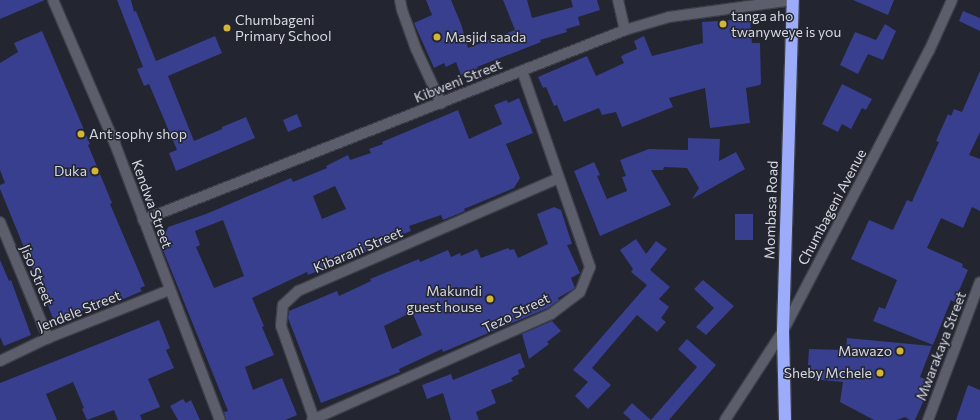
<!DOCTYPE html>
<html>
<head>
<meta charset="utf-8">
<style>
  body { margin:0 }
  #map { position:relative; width:980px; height:420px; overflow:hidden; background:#232530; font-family:Commissioner,sans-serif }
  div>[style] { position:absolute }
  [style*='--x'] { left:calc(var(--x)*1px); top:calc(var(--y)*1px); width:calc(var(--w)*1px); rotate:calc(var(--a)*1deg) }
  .building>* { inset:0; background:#373f8e }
  .roads { filter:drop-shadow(1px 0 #3d3f48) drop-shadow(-1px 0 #3d3f48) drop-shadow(0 1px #3d3f48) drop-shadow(0 -1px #3d3f48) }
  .minor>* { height:10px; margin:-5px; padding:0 5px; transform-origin:5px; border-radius:5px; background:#5c5f6b }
  .highway>* { height:12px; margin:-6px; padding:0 6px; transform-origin:6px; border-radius:6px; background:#9cacfa }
  .dots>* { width:11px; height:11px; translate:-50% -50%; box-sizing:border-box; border:2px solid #232530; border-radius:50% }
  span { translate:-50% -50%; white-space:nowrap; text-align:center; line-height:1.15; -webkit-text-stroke:3px #232530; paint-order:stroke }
  .poi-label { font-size:14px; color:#d7d9e0 }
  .left { translate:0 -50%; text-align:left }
  .right { translate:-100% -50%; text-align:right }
  .street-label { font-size:14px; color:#d7d9e0 }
</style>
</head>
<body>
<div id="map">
  <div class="building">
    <div style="clip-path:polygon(0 0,45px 0,0 19px)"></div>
    <div style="clip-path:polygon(117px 0,131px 0,134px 12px,136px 11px,156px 61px,215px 36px,222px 53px,168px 76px,194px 141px,222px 129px,222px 127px,246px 117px,255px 138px,176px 171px,169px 153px,177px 150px,149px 84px,144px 86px,137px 69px,143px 67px)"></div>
    <div style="clip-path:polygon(426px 0,451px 0,461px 24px,468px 48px,515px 30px,503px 0,527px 0,532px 18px,573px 7px,571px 0,597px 0,600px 10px,578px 17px,580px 25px,566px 29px,567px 32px,540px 40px,541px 42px,477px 67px,478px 68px,461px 75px,456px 62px,446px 67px,444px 63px,434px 68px,414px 23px,432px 15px)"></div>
    <div style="clip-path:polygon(853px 0,894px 0,888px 15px)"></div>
    <div style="clip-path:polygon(963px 11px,980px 18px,980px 31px,959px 21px)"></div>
    <div style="clip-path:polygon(750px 19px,752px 43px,760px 43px,761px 83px,760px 85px,746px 88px,750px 123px,710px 128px,705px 88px,669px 98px,673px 107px,622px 127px,616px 112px,602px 115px,599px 108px,564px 122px,557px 105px,554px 106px,546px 87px,543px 88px,538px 77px,587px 56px,596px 76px,624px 63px,621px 57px,623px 55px,637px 49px,634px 41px,644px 36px,652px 56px,703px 43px,702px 22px)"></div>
    <div style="clip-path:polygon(885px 24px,896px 31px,883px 60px,868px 54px,858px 74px,840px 65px,855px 32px,876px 40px)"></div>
    <div style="clip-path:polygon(42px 31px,90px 144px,88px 145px,112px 203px,110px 204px,145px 286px,140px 288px,142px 291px,119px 301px,85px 312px,84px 310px,55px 323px,0 189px,0 185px,5px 183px,0 170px,0 63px,18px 52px,14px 43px)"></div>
    <div style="clip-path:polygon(980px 71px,980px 132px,969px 155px,980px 159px,980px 211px,972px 207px,963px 228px,941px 218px,927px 248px,963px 264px,962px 267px,968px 270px,954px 302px,951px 300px,933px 345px,873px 321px,879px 307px,885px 309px,897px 280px,851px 259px,869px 220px,893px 230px,907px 200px,912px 202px,914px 197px,939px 142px,936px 141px,948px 114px,951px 116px,954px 109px,962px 112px)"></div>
    <div style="clip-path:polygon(842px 84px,872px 99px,866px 110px,862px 108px,851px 129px,842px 124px,838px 132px,822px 124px)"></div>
    <div style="clip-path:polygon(evenodd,519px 98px,533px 133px,506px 144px,520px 178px,514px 188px,464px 209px,465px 211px,443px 220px,441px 215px,409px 226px,411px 231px,403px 234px,404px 237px,308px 275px,307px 272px,252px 298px,264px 326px,262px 327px,274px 355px,245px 367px,253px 390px,282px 378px,297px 415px,285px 420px,226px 420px,224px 412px,228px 411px,161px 245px,168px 227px,206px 214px,291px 178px,293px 182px,327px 168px,326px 166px,348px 155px,350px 160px,371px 153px,369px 149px,383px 144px,382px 142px,458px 110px,469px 139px,502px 124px,494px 105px,507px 100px,508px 103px,519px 98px,335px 186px,346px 209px,322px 219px,313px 196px,335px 186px,519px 98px,223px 220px,244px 276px,214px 288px,196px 247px,200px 245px,195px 231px,223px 220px)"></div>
    <div style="clip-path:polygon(297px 114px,302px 126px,288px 132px,283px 120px)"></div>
    <div style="clip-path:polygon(688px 138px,720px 139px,719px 161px,736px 152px,745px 169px,692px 199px,699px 188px,687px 168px,664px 167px,663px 170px,651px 170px,671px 205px,600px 236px,574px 171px,594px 162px,600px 175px,597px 176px,607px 199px,627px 191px,622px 177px,626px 176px,620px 160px,649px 149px,688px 150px)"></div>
    <div style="clip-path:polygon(evenodd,554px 207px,561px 210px,572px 244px,567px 245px,580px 273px,571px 278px,575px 288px,558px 298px,559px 300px,548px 308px,443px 352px,442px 349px,399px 369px,400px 372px,321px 403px,288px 318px,289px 311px,337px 291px,339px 296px,371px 281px,370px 279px,419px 259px,420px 262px,448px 250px,451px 257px,460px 253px,461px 256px,477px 249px,481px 258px,508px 248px,510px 250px,514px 249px,518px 258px,548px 244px,537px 214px,554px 207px,412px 312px,422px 335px,392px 349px,384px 326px,412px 312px)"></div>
    <div style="clip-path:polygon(735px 214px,753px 214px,753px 240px,735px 240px)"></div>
    <div style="clip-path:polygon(636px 239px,646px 254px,656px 241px,667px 249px,650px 270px,670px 287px,659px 299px,669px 307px,661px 318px,666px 322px,657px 332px,637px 315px,592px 368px,611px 385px,588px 409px,575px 396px,588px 382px,573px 370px,647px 285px,631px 272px,633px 269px,620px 250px)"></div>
    <div style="clip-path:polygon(0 260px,9px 281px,11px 280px,31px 335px,4px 346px,0 337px)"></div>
    <div style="clip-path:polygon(703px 280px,734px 306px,706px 335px,696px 327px,714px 308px,694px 289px)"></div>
    <div style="clip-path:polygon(159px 320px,170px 348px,166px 350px,174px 368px,148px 379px,160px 407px,140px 415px,142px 420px,118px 420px,114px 410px,87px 420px,82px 409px,84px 408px,73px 382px,46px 394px,57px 420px,0 420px,0 383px)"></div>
    <div style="clip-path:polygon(552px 321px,561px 331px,547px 342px,549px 344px,529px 359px,522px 334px)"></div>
    <div style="clip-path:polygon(847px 338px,932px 346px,920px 377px,932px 382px,915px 420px,910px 420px,905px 417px,897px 420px,874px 420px,840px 402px,843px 382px,810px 379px,811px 365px,808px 365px,809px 349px,846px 350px)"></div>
    <div style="clip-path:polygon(687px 339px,716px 365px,669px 420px,631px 420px,623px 413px,632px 403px,651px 420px,697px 367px,678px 349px)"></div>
    <div style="clip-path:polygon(520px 353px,525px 367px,518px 370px,519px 374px,511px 378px,513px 381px,491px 390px,496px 403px,476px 412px,479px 420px,451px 420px,443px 393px,427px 399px,422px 385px,451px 374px,453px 380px)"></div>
    <div style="clip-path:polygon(968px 385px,980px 390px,980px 420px,956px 420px)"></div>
    <div style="clip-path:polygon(183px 399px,186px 403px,191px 400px,200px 420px,178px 420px,170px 406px)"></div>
  </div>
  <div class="roads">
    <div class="minor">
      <div style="--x:53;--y:0;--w:157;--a:66.7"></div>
      <div style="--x:115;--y:144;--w:295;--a:69.2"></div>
      <div style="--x:400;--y:0;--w:10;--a:79"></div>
      <div style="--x:402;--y:10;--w:41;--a:70.3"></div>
      <div style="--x:416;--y:49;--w:60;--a:65.2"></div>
      <div style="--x:618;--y:0;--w:31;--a:77"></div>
      <div style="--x:143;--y:220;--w:518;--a:-21.51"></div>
      <div style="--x:625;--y:30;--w:46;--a:-16.5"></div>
      <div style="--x:669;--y:17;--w:125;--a:-7.8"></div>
      <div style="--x:0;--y:222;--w:126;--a:67.5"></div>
      <div style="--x:0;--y:361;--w:53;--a:-25.6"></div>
      <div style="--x:48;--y:338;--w:130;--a:-21.6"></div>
      <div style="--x:314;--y:419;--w:99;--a:-109.5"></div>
      <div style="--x:281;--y:326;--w:21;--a:-85"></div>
      <div style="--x:283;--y:305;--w:21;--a:-43"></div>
      <div style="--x:298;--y:291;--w:284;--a:-23.4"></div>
      <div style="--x:312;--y:420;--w:261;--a:-23.9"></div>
      <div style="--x:551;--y:314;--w:36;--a:-37"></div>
      <div style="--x:580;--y:292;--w:27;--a:-68"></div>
      <div style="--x:590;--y:267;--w:207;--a:-109.1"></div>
      <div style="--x:725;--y:420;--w:106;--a:-56.9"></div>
      <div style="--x:783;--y:331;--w:316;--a:-62.5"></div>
      <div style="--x:929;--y:51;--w:56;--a:-65.7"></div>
      <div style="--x:928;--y:420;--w:147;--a:-69.4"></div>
    </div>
    <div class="highway">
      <div style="--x:785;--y:420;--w:89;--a:-91.3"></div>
      <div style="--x:783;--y:331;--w:331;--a:-88.3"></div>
    </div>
  </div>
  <div class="dots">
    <div style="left:723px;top:24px;background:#d5b535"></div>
    <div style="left:227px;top:28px;background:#d5b535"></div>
    <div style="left:437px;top:37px;background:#d5b535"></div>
    <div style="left:81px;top:134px;background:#d5b535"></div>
    <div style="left:95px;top:171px;background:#d5b535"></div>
    <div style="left:490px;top:299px;background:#d5b535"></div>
    <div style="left:900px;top:351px;background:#d5b535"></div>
    <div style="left:880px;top:373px;background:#d5b535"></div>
  </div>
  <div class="poi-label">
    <span class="left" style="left:731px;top:24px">tanga aho<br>twanyweye is you</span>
    <span class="left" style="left:235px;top:28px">Chumbageni<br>Primary School</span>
    <span class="left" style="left:445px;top:37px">Masjid saada</span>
    <span class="left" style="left:89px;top:134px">Ant sophy shop</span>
    <span class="right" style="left:87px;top:171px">Duka</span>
    <span class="right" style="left:482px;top:299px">Makundi<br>guest house</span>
    <span class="right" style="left:892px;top:351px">Mawazo</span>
    <span class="right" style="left:872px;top:373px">Sheby Mchele</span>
  </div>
  <div class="street-label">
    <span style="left:458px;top:81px;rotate:-22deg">Kibweni Street</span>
    <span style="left:152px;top:204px;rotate:70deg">Kendwa Street</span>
    <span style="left:832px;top:207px;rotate:-62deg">Chumbageni Avenue</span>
    <span style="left:771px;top:210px;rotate:-88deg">Mombasa Road</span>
    <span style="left:358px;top:250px;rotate:-23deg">Kibarani Street</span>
    <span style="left:37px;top:275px;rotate:67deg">Jiso Street</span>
    <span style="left:79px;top:311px;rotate:-22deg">Jendele Street</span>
    <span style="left:516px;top:313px;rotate:-26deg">Tezo Street</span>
    <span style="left:941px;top:346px;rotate:-69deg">Mwarakaya Street</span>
  </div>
</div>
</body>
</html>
